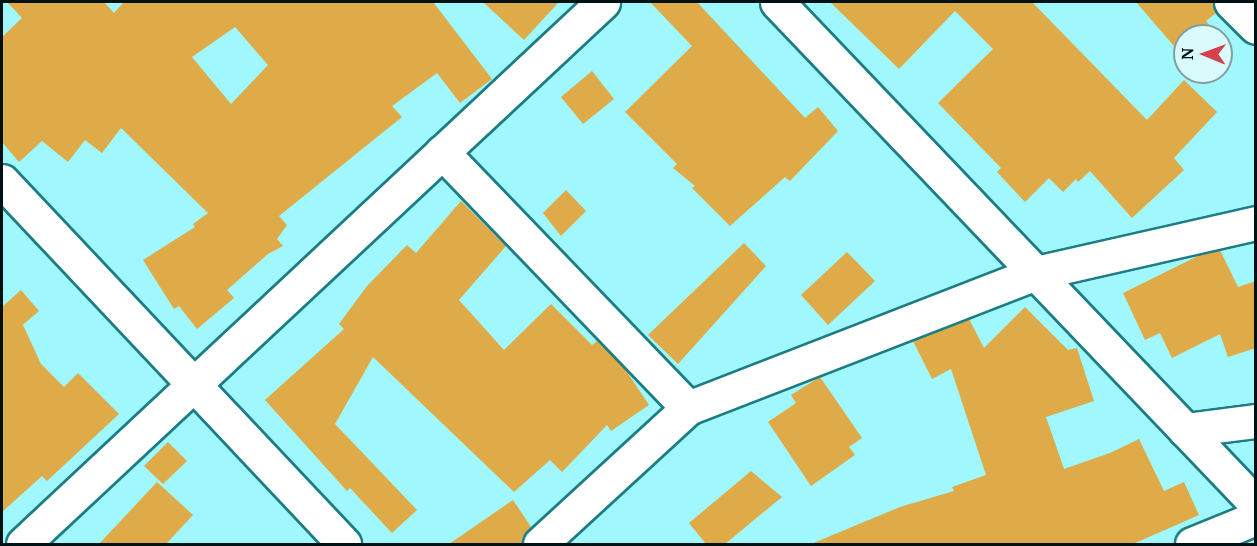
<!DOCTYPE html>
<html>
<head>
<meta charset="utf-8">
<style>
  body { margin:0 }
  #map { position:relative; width:1257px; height:546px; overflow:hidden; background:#a0f7fd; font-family:"PT Serif",serif }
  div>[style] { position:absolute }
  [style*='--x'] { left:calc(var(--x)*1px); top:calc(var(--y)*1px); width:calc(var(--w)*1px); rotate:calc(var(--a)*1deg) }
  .building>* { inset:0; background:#deab48 }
  .roads { filter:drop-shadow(2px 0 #1c7d82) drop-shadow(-2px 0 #1c7d82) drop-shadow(0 2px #1c7d82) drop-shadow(0 -2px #1c7d82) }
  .minor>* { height:33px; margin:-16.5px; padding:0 16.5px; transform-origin:16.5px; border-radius:16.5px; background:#fff }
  span { translate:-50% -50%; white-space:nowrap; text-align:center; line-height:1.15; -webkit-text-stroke:5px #dafbfc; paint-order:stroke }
  .frame { position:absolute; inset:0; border:3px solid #001113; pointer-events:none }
  .north { position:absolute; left:1173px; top:24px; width:60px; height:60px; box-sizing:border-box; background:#dafbfc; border:2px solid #839d9f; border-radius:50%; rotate:271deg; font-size:16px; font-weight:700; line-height:24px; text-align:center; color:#001113 }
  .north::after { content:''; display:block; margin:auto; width:21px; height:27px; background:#d2424c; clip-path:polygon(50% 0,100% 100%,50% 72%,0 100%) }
</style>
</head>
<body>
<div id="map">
  <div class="building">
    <div style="clip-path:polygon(evenodd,7px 2px,104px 2px,114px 13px,124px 2px,433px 2px,492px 79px,460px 103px,437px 73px,392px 106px,402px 117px,279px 216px,287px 225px,277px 239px,283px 246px,268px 254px,227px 290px,234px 298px,197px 329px,179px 306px,174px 309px,143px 260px,195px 227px,193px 224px,208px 213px,121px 128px,102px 153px,85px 140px,68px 162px,42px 141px,19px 162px,2px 142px,2px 37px,22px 18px,7px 2px,235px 27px,268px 65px,231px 104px,192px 57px,235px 27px)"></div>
    <div style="clip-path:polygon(483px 2px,559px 2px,524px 40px)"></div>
    <div style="clip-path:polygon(650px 2px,697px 2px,805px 118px,818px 107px,838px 131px,790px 181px,785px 177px,730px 226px,692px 188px,695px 186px,673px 168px,677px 164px,625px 112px,692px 46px)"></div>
    <div style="clip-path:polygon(830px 2px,1032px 2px,1147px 120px,1184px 80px,1217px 112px,1174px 158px,1184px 170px,1132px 218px,1090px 171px,1078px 182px,1076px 179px,1063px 192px,1049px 178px,1025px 202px,997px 172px,1001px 168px,938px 103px,993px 49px,955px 11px,899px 69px)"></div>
    <div style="clip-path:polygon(1136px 2px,1213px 2px,1216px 13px,1206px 21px,1211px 27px,1200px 36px,1185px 36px,1185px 48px,1180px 53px)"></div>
    <div style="clip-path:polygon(592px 71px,614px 99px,583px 124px,561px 97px)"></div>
    <div style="clip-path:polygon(566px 190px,586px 211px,561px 236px,543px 213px)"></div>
    <div style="clip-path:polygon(461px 201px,506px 246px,459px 300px,504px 350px,551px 304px,592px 345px,597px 341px,625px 369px,649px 405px,611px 431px,607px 425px,562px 472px,550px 460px,514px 492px,373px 357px,335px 424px,417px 510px,392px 533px,350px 488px,347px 491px,265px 400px,344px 329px,339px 324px,367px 286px,407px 245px,416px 253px)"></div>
    <div style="clip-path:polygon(744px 243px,766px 266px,678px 364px,648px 335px)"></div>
    <div style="clip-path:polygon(1220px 250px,1238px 287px,1256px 281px,1256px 348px,1228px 357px,1220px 334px,1172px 358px,1160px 333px,1145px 340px,1123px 293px,1200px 255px)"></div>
    <div style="clip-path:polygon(847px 252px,875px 281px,828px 325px,801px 295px)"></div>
    <div style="clip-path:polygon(21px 290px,39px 311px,19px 328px,23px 325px,41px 364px,64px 387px,78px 373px,119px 414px,47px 481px,42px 476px,2px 512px,2px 307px)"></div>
    <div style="clip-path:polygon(1025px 307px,1068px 350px,1077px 348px,1094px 401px,1046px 417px,1064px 469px,1110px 453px,1139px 439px,1164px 491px,1184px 482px,1199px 515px,1133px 544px,811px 544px,900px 507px,954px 491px,952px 487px,986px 475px,951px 369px,932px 379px,913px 341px,969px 319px,984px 348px)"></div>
    <div style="clip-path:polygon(820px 377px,862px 438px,849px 447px,855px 455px,811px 486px,768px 422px,796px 403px,791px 395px)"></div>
    <div style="clip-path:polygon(168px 442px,187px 461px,163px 484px,144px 466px)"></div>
    <div style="clip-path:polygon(751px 471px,782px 497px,725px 544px,706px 544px,689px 523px)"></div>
    <div style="clip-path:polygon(157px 482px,193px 515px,166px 544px,99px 544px)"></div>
    <div style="clip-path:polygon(513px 500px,531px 527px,522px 538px,522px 544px,449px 544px)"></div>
  </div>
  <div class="roads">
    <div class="minor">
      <div style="--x:777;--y:2;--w:694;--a:46.34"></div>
      <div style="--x:1231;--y:2;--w:35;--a:45"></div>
      <div style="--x:442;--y:152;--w:355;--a:46.1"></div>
      <div style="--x:2;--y:181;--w:499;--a:46.7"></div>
      <div style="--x:1185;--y:430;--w:72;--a:-7.2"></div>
      <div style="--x:23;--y:544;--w:794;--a:-43.06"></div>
      <div style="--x:540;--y:544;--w:201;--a:-42.6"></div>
      <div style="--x:688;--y:408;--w:373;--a:-21.2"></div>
      <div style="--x:1036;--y:273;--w:226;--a:-12.8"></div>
      <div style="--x:1192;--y:544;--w:69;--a:-22.1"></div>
    </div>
  </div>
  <div class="frame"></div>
  <div class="north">N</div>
</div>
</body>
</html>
